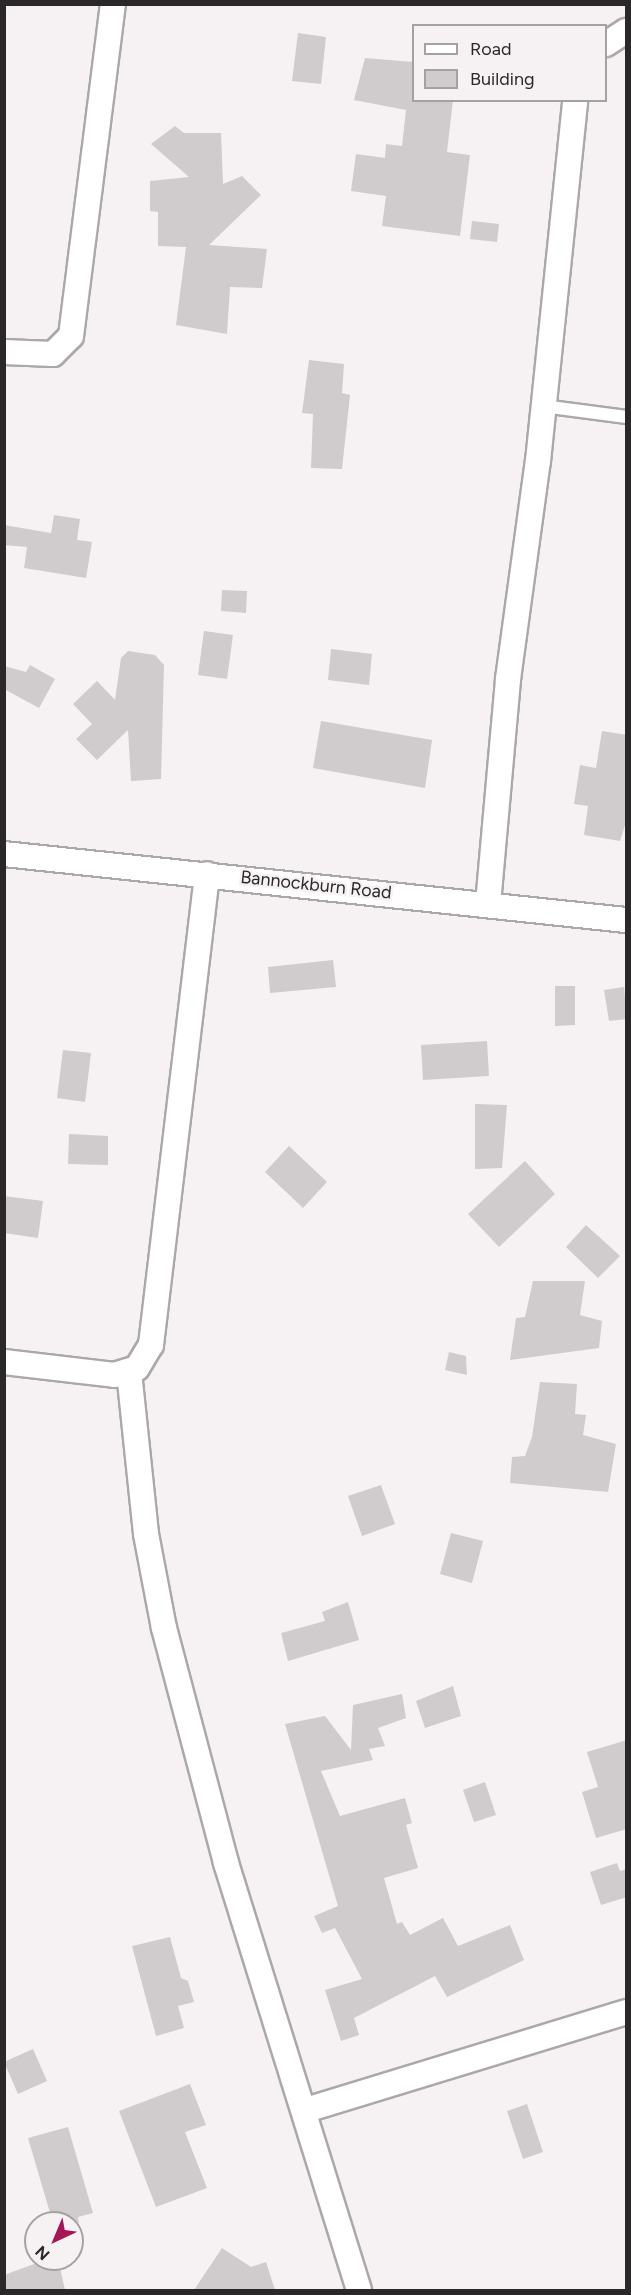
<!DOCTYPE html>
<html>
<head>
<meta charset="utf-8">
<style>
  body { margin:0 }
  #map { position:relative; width:631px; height:2295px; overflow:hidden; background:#f6f2f3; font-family:Figtree,sans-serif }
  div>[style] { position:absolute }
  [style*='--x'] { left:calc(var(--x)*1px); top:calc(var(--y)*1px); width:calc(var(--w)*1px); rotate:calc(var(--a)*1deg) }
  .building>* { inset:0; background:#d0cbcc }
  .roads { filter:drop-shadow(2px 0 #aca8a9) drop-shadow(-2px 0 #aca8a9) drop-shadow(0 2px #aca8a9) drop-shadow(0 -2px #aca8a9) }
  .lane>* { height:12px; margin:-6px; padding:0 6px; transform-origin:6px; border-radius:6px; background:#fff }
  .street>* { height:24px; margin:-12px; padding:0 12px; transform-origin:12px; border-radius:12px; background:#fff }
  span { translate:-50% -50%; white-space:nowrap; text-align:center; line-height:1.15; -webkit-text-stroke:5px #f6f2f3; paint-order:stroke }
  .street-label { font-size:18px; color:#2a2829 }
  .frame { position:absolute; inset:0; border:6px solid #2a2829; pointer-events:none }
  .legend { position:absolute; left:412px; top:24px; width:195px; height:78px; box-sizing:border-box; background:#f6f2f3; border:2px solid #a4a1a2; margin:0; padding:8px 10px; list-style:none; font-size:18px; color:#2a2829 }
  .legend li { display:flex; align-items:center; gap:12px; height:30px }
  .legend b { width:30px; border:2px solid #a4a1a2 }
  .north { position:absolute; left:24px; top:2211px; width:60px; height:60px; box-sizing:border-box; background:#f6f2f3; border:2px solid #a4a1a2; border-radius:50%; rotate:224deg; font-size:16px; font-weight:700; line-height:24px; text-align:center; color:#2a2829 }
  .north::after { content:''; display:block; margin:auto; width:21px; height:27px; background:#a51558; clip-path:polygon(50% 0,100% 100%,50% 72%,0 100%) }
</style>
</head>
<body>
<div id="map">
  <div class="building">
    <div style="clip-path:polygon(298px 33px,326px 37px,321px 84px,292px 81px)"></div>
    <div style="clip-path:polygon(365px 58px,414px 62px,414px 100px,453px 100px,447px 152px,470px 155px,460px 236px,382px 226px,386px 196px,351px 191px,356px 154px,385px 158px,386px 144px,402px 146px,406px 110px,354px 100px)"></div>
    <div style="clip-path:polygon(175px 126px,184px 133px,221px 133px,223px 184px,242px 176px,261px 195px,209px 245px,267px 249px,262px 288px,230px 287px,227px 334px,176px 325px,186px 247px,158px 246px,158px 212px,150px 211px,150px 181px,189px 177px,151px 144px)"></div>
    <div style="clip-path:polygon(472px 221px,499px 224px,497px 242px,470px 239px)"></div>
    <div style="clip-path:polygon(309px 360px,344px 364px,342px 393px,350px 395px,342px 469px,311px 468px,313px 414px,302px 413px)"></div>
    <div style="clip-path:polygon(54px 515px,80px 519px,77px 540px,92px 542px,86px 578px,24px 568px,27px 547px,4px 545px,4px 525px,51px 533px)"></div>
    <div style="clip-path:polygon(222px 590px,247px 591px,246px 613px,221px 611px)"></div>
    <div style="clip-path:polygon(204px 631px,233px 635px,227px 679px,198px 675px)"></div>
    <div style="clip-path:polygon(331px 649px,372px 654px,369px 685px,328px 680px)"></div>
    <div style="clip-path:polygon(128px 651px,155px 655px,164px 665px,161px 779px,131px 781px,128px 730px,97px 760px,76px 739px,92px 724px,73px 704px,97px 681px,115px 700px,121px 658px)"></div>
    <div style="clip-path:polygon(30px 665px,55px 679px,39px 708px,4px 689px,4px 666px,26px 672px)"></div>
    <div style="clip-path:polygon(321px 721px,432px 740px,425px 788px,313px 768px)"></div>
    <div style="clip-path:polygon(602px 731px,627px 735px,627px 819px,620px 841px,584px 835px,588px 806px,574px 804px,580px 765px,596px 768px)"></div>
    <div style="clip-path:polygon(333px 960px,336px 987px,270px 993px,268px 967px)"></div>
    <div style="clip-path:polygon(555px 986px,575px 986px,575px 1025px,555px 1026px)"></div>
    <div style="clip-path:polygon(624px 987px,627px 1019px,609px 1021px,604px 990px)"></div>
    <div style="clip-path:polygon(487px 1041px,489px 1076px,423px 1080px,421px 1045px)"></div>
    <div style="clip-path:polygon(63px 1050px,91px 1053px,85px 1102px,57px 1098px)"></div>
    <div style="clip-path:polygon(475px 1104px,507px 1105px,502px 1168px,475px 1169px)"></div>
    <div style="clip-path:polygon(69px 1134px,108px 1136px,108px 1165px,68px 1164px)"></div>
    <div style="clip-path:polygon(289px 1146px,327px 1182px,303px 1208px,265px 1172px)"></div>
    <div style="clip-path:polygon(525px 1161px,555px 1194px,499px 1247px,468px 1214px)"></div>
    <div style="clip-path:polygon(4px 1196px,43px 1201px,38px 1238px,4px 1233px)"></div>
    <div style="clip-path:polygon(586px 1225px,620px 1256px,598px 1278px,566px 1247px)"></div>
    <div style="clip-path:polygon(533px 1281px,585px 1281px,580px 1315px,602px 1321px,599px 1348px,510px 1360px,516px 1318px,525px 1317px)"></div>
    <div style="clip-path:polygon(449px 1352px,466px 1356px,467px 1375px,445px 1370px)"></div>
    <div style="clip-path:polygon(540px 1382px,577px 1384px,575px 1414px,586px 1415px,583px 1435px,616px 1444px,608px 1492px,510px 1483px,512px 1457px,525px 1456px,532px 1437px)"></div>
    <div style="clip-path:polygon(381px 1485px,395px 1524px,362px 1536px,348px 1496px)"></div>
    <div style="clip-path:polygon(451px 1533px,483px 1541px,472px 1583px,440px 1574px)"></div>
    <div style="clip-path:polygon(348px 1602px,359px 1640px,288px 1661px,281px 1633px,325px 1621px,322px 1612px)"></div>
    <div style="clip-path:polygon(453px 1686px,461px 1716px,425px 1728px,416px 1701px)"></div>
    <div style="clip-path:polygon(402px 1694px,406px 1718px,378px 1728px,385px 1746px,369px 1749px,373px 1760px,321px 1771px,340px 1816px,405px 1798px,412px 1823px,406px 1825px,418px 1868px,384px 1878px,397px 1924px,402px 1922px,410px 1935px,443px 1918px,458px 1946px,510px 1925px,524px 1960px,447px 1997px,435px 1976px,354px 2018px,359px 2035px,341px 2041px,325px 1990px,362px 1979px,335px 1928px,322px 1933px,314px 1916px,338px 1906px,285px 1724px,325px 1716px,351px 1750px,353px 1705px)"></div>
    <div style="clip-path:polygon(627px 1740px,627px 1829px,596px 1838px,582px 1792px,598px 1787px,587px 1752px)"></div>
    <div style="clip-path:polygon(485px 1782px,496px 1815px,474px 1822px,463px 1790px)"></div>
    <div style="clip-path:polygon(617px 1863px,620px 1871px,627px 1869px,627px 1897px,601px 1905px,590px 1872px)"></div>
    <div style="clip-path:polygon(170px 1937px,181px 1978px,188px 1981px,194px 2002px,178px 2006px,184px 2028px,156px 2036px,132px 1946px)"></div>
    <div style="clip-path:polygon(33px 2049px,47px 2081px,18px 2094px,4px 2062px)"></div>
    <div style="clip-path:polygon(190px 2084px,206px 2125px,185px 2132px,207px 2188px,156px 2207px,119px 2111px)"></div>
    <div style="clip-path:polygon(527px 2104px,543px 2152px,523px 2159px,507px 2111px)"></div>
    <div style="clip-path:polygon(68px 2127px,93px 2213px,78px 2217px,79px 2223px,53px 2223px,28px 2138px)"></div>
    <div style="clip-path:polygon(222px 2248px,251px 2267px,266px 2262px,275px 2290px,194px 2290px)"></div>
    <div style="clip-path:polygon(48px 2259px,58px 2259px,65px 2290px,4px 2290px,4px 2275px)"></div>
  </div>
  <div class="roads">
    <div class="lane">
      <div style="--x:543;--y:406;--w:84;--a:7.5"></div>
    </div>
    <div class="street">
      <div style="--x:606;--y:44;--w:24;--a:-33"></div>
      <div style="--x:4;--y:352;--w:49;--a:2.3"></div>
      <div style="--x:53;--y:354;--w:25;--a:-45"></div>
      <div style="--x:71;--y:336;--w:335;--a:-82.8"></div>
      <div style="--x:4;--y:854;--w:625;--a:6.06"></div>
      <div style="--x:488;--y:904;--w:226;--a:-84.9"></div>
      <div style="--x:508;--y:679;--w:220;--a:-82.2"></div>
      <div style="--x:538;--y:461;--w:363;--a:-84.1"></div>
      <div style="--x:4;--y:1362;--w:111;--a:6.7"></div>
      <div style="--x:114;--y:1375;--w:24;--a:-17"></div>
      <div style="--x:137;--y:1368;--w:27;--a:-59"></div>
      <div style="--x:151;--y:1345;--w:474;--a:-83.2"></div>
      <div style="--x:129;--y:1372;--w:163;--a:84"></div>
      <div style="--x:146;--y:1534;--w:96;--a:79.2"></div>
      <div style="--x:164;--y:1628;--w:243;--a:75.2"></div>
      <div style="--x:226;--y:1863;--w:447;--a:72.7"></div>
      <div style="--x:306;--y:2110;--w:335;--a:-17"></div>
    </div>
  </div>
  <div class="street-label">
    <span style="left:316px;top:885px;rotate:6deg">Bannockburn Road</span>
  </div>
  <div class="frame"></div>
  <ul class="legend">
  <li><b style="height:8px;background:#fff"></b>Road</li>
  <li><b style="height:16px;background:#d0cbcc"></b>Building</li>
  </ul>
  <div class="north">N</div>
</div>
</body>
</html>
